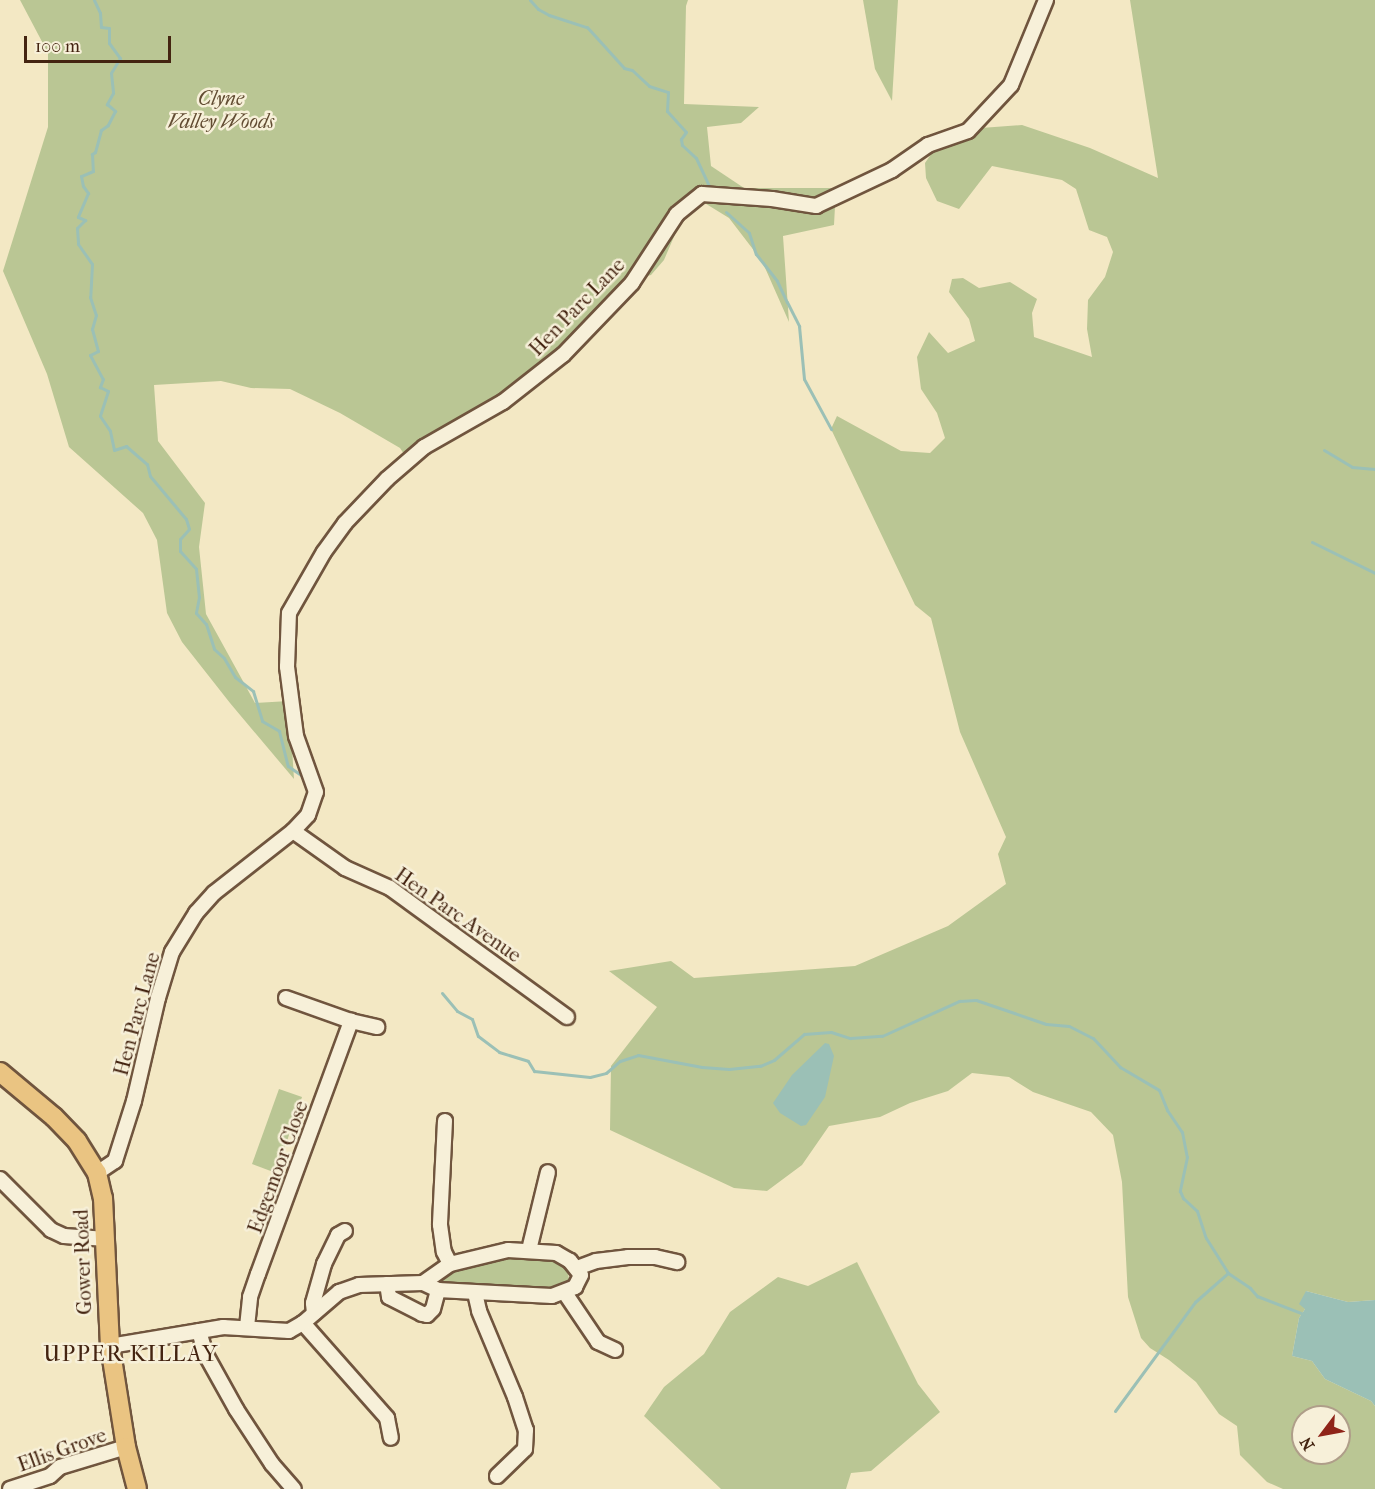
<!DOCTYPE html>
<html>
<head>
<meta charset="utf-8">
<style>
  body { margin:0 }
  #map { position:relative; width:1375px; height:1489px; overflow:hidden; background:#f3e8c4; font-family:"IM FELL French Canon",serif }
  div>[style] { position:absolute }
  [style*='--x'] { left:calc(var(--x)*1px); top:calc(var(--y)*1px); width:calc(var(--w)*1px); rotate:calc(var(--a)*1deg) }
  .green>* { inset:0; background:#bac694 }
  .water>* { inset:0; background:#9bc0b6 }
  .stream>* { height:3px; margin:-1.5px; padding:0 1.5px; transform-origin:1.5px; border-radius:1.5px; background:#9bc0b6 }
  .roads { filter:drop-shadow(2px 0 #70553e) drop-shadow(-2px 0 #70553e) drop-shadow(0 2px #70553e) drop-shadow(0 -2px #70553e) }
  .minor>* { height:14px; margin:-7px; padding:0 7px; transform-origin:7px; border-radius:7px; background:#f7f0d9 }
  .major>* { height:18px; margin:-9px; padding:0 9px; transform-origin:9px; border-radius:9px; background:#eac482 }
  span { translate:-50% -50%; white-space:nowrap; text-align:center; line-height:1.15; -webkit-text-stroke:5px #f7f0d9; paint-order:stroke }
  .park-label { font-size:20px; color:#624c32; font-style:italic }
  .street-label { font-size:20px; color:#442411 }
  .quarter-label { font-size:22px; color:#442411; letter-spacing:1.5px }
  .north { position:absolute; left:1291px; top:1405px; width:60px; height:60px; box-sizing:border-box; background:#f7f0d9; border:2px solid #af9e89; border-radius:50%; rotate:238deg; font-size:16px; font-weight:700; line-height:24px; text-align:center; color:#442411 }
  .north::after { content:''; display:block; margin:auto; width:21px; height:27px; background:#8f2418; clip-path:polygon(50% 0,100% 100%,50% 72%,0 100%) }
  .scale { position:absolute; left:24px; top:36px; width:147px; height:27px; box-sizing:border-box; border:3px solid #442411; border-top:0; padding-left:8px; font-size:18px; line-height:21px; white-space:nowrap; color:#442411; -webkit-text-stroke:4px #f7f0d9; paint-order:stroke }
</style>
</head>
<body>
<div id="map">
  <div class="green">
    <div style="clip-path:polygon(20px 0,688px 0,686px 6px,684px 104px,759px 107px,741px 123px,707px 127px,711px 166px,744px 188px,836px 188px,834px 225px,783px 236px,789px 322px,762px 261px,729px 218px,703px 202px,682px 218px,664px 260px,651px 275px,643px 277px,617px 293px,576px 336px,513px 387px,406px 457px,400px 448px,340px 413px,290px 389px,251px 388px,221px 381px,154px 385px,158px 441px,205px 503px,199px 547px,206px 614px,255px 703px,289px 701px,294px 779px,230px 703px,182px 642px,167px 613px,157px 540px,143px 513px,69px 447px,47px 374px,3px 271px,48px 127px,48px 53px)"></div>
    <div style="clip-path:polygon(863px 0,898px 0,892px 101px,875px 69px)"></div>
    <div style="clip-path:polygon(evenodd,1130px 0,1375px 0,1375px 1300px,1348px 1302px,1306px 1291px,1305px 1309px,1299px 1318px,1292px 1356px,1312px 1361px,1325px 1379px,1371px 1401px,1375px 1406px,1375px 1489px,1283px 1489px,1267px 1482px,1240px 1455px,1237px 1426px,1219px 1414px,1196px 1382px,1169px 1360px,1150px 1348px,1141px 1338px,1128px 1297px,1122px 1182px,1113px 1135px,1091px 1112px,1033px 1092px,1009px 1077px,972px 1073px,948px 1091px,910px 1103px,880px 1117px,829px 1126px,802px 1165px,767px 1191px,734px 1188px,610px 1130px,611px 1066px,657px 1007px,609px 971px,671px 961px,694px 978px,855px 966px,948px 926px,1006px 884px,998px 854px,1006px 837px,960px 732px,931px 618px,915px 605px,831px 429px,837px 416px,901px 451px,930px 453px,945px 438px,937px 413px,921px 389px,917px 357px,929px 332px,948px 353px,975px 341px,969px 319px,949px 292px,952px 279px,963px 278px,979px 288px,1010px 282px,1037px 299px,1032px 313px,1034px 337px,1092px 357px,1087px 329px,1088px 300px,1105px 277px,1113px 252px,1107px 237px,1089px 230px,1076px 189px,1062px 180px,992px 166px,959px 209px,937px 201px,926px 178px,925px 163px,936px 147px,981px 128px,1022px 125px,1090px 148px,1158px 178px,1130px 0,1303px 1417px,1339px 1417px,1339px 1453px,1303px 1453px,1303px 1417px)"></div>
    <div style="clip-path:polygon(279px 1089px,302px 1097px,276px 1173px,252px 1164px)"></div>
    <div style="clip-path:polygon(518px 1254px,557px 1261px,566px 1266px,569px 1279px,564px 1286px,555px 1291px,440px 1286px,436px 1281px,442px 1273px)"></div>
    <div style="clip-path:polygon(857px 1262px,918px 1384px,940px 1412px,871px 1471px,851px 1473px,846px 1489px,721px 1489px,644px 1416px,664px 1387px,704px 1354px,730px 1312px,778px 1277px,808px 1286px)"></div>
  </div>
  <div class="water">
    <div style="clip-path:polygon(825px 1043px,829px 1044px,834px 1056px,825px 1097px,806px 1125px,801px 1126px,780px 1113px,773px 1103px,792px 1075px)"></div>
    <div style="clip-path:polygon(1306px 1291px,1348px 1302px,1375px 1300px,1375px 1406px,1371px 1401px,1325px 1379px,1312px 1361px,1292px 1356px,1299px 1318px,1305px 1309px,1299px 1304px)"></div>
  </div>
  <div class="stream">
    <div style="--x:94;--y:0;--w:14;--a:65"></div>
    <div style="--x:100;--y:13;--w:14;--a:86"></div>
    <div style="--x:101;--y:27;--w:8;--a:7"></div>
    <div style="--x:109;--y:28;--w:15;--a:90"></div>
    <div style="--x:109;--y:43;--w:19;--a:54"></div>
    <div style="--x:120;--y:58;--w:17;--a:121"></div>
    <div style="--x:111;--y:73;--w:20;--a:84"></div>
    <div style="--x:113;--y:93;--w:13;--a:119"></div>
    <div style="--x:107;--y:104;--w:11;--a:41"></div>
    <div style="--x:115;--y:111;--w:16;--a:117"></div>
    <div style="--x:108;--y:125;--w:9;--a:144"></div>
    <div style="--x:101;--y:130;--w:23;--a:105"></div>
    <div style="--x:95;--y:152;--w:4;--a:146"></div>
    <div style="--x:92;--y:154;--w:17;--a:87"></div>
    <div style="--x:93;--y:171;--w:13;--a:157"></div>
    <div style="--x:81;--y:176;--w:10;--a:79"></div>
    <div style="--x:83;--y:186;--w:9;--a:54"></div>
    <div style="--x:88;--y:193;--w:26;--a:113"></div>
    <div style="--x:78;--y:217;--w:8;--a:23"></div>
    <div style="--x:85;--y:220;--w:11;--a:135"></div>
    <div style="--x:77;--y:228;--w:16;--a:86"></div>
    <div style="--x:78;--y:244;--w:24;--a:55"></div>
    <div style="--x:92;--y:264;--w:33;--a:93"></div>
    <div style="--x:90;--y:297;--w:19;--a:72"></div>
    <div style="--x:96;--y:315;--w:15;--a:106"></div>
    <div style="--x:92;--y:329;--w:23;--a:75"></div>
    <div style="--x:98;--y:351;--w:9;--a:153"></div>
    <div style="--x:90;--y:355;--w:27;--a:62"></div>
    <div style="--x:103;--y:379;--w:9;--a:111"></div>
    <div style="--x:100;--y:387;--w:9;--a:27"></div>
    <div style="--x:108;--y:391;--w:26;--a:108"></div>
    <div style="--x:100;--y:416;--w:18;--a:56"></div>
    <div style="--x:110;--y:431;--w:19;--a:78"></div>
    <div style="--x:114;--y:450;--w:13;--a:-18"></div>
    <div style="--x:126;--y:446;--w:28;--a:41"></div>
    <div style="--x:147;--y:464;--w:12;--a:76"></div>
    <div style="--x:150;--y:476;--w:56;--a:50.1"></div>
    <div style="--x:186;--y:519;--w:10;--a:73"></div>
    <div style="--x:189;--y:529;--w:13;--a:132"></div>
    <div style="--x:180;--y:539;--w:12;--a:90"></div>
    <div style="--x:180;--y:551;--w:24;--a:48"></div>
    <div style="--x:196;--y:569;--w:28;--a:84"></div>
    <div style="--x:199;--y:597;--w:16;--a:101"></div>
    <div style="--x:196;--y:613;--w:15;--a:48"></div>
    <div style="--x:206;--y:624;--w:26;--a:72"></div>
    <div style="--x:214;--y:649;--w:13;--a:42"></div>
    <div style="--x:224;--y:658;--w:22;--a:60"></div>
    <div style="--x:235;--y:677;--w:23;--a:38"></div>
    <div style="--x:253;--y:691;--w:31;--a:73"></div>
    <div style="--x:262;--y:721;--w:20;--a:30"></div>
    <div style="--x:279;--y:731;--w:36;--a:76"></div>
    <div style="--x:288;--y:766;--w:21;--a:35"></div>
    <div style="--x:530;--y:0;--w:12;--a:48"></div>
    <div style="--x:538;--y:9;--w:13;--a:29"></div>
    <div style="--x:549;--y:15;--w:40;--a:18"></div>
    <div style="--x:587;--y:27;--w:55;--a:47.9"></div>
    <div style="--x:624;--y:68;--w:8;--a:14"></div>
    <div style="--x:632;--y:70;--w:23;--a:43"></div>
    <div style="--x:649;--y:86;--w:20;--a:18"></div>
    <div style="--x:668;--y:92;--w:19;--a:93"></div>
    <div style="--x:667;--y:111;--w:28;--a:48"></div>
    <div style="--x:686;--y:132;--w:9;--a:126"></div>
    <div style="--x:681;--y:139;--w:6;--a:81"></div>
    <div style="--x:682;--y:145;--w:19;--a:43"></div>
    <div style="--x:696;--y:158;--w:31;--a:65"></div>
    <div style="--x:726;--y:212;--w:31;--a:42"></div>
    <div style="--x:749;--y:233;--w:22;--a:72"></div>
    <div style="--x:756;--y:254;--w:34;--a:52"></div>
    <div style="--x:777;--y:281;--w:23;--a:65"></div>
    <div style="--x:787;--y:302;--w:27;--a:63"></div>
    <div style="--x:799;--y:326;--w:53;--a:84.6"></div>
    <div style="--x:804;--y:379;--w:57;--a:61.6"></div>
    <div style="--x:1324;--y:450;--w:33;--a:31"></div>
    <div style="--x:1352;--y:467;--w:23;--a:5"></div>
    <div style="--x:1312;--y:542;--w:70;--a:26.2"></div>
    <div style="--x:442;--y:993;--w:23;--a:50"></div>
    <div style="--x:457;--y:1011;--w:17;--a:28"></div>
    <div style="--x:472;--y:1019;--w:18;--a:71"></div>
    <div style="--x:478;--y:1036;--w:26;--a:37"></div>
    <div style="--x:499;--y:1052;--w:30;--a:17"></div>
    <div style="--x:528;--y:1061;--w:12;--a:59"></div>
    <div style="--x:534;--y:1071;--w:56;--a:6.1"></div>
    <div style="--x:590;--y:1077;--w:16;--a:-14"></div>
    <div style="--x:606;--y:1073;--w:18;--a:-41"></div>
    <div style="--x:620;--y:1061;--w:19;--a:-18"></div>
    <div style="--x:638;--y:1055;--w:65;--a:10.6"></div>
    <div style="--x:702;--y:1067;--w:27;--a:4"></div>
    <div style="--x:729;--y:1069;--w:31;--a:-6"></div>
    <div style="--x:760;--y:1066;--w:15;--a:-23"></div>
    <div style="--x:774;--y:1060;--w:40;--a:-41"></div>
    <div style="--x:804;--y:1034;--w:27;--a:-4"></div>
    <div style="--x:831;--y:1032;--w:20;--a:18"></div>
    <div style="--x:850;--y:1038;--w:32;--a:-4"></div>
    <div style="--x:882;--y:1036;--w:85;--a:-24.4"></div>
    <div style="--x:959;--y:1001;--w:17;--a:-3"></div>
    <div style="--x:976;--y:1000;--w:74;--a:18.9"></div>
    <div style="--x:1046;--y:1024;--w:23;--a:5"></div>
    <div style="--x:1069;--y:1026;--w:27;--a:27"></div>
    <div style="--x:1093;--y:1038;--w:40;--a:47"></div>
    <div style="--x:1120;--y:1067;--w:45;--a:30.5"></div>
    <div style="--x:1159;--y:1090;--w:22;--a:68"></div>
    <div style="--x:1167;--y:1110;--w:27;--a:56"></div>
    <div style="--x:1182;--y:1132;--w:25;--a:79"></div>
    <div style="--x:1187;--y:1157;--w:35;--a:102"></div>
    <div style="--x:1180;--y:1191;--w:8;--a:67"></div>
    <div style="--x:1183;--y:1198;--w:19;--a:43"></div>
    <div style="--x:1197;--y:1211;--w:28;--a:72"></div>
    <div style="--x:1206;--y:1238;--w:41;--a:57.8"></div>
    <div style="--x:1228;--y:1273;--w:27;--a:34"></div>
    <div style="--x:1250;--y:1288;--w:11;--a:49"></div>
    <div style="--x:1257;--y:1296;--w:53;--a:21.2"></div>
    <div style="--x:1115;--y:1411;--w:135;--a:-53.7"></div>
    <div style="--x:1195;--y:1302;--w:44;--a:-41.3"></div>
  </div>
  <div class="roads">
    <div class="minor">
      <div style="--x:293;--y:831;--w:64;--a:35.4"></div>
      <div style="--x:345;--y:868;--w:49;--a:24"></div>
      <div style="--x:390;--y:888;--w:219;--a:36.1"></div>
      <div style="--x:286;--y:998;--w:69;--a:19.5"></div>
      <div style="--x:351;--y:1021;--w:27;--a:13"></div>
      <div style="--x:445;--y:1121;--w:104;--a:92.8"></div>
      <div style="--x:440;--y:1225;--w:27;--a:82"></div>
      <div style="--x:444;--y:1252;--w:13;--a:63"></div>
      <div style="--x:97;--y:1173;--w:22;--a:-34"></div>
      <div style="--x:115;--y:1161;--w:63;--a:-72.4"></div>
      <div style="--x:134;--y:1101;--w:106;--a:-76.9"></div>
      <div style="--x:158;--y:998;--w:48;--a:-73.1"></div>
      <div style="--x:172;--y:952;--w:46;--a:-58.4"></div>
      <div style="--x:196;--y:913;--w:27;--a:-48"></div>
      <div style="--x:214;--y:893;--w:100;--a:-38.1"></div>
      <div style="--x:293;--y:831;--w:22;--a:-47"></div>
      <div style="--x:308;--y:815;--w:24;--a:-71"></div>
      <div style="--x:316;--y:792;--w:59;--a:-109.7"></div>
      <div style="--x:296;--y:736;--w:70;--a:-97.4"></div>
      <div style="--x:287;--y:667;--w:54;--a:-87.9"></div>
      <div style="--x:289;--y:613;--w:70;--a:-60.2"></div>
      <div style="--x:324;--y:552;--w:36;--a:-54"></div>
      <div style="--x:345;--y:523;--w:61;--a:-46.3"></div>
      <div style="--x:387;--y:479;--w:49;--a:-40.9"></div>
      <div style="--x:424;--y:447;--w:91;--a:-29.7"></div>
      <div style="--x:503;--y:402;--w:76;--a:-38.1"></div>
      <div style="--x:563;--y:355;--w:100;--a:-46.2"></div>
      <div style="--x:632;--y:283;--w:82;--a:-56.9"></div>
      <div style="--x:677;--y:214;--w:32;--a:-39"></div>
      <div style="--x:702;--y:194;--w:70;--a:4.1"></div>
      <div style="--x:772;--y:199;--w:45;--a:9"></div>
      <div style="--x:816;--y:206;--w:84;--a:-25.3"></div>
      <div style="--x:892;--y:170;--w:44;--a:-34.8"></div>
      <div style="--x:928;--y:145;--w:42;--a:-19.3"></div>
      <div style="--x:968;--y:131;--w:63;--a:-46.9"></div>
      <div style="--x:1011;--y:85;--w:92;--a:-67.6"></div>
      <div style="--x:0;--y:1179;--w:72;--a:45"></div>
      <div style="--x:51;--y:1230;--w:14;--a:25"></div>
      <div style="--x:64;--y:1236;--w:39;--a:4"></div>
      <div style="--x:529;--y:1250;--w:80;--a:-76.3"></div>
      <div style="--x:577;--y:1268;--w:20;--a:-20"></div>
      <div style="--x:596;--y:1261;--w:32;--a:-7"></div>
      <div style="--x:628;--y:1257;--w:27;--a:0"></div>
      <div style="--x:655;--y:1257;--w:23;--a:13"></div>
      <div style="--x:387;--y:1284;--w:13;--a:81"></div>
      <div style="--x:389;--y:1297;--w:37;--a:27"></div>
      <div style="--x:422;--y:1314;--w:5;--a:11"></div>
      <div style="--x:427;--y:1315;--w:8;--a:-45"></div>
      <div style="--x:433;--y:1309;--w:20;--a:-75"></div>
      <div style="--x:475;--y:1293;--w:18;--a:77"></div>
      <div style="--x:479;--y:1311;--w:93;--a:67.3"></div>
      <div style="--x:515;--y:1397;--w:35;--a:72"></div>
      <div style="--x:526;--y:1430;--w:19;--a:93"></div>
      <div style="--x:525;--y:1449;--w:39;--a:136"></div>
      <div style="--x:565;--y:1293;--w:59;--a:56"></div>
      <div style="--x:598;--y:1342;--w:19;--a:25"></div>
      <div style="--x:314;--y:1313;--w:10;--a:-96"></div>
      <div style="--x:313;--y:1303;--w:41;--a:-74.2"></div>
      <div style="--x:324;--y:1264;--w:32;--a:-64"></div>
      <div style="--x:338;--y:1235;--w:8;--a:-30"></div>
      <div style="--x:303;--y:1323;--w:127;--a:48.5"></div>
      <div style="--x:387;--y:1418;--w:20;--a:79"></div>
      <div style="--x:247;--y:1327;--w:30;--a:-84"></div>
      <div style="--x:250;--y:1297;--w:24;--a:-71"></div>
      <div style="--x:258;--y:1274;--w:270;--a:-69.8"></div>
      <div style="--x:199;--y:1331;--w:25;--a:74"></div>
      <div style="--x:206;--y:1355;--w:62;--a:60.9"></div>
      <div style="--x:236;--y:1409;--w:66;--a:56.8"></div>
      <div style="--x:272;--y:1464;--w:33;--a:49"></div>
      <div style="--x:110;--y:1346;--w:115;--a:-9.5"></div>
      <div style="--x:223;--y:1327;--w:66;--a:3.5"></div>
      <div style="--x:289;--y:1331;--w:16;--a:-30"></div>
      <div style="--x:303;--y:1323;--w:48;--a:-40.7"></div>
      <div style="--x:339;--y:1292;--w:21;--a:-19"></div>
      <div style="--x:359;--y:1285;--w:64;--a:-1.8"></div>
      <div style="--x:423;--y:1283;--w:17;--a:25"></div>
      <div style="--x:438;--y:1290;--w:114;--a:3"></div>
      <div style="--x:552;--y:1296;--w:25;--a:-21"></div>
      <div style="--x:575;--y:1287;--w:13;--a:-63"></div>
      <div style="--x:581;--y:1275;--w:18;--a:-128"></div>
      <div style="--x:570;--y:1261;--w:16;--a:-150"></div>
      <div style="--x:556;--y:1253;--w:48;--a:-176.4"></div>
      <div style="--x:508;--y:1250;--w:60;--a:166.4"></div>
      <div style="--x:450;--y:1264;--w:33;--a:145"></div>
      <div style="--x:10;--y:1489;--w:42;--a:-18"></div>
      <div style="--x:50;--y:1476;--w:13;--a:-42"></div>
      <div style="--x:60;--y:1467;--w:69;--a:-16.9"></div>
    </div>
    <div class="major">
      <div style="--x:0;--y:1072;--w:70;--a:39.8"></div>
      <div style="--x:54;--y:1117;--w:33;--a:46"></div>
      <div style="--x:77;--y:1141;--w:38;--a:58"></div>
      <div style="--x:97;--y:1173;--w:26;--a:77"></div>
      <div style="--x:103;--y:1198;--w:148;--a:87.3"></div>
      <div style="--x:110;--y:1346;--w:102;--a:81"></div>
      <div style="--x:126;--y:1447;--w:43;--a:75.3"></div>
    </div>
  </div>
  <div class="park-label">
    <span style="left:221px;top:110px">Clyne<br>Valley Woods</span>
  </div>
  <div class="street-label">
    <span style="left:577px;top:307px;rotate:-46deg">Hen Parc Lane</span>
    <span style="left:458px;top:915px;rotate:35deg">Hen Parc Avenue</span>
    <span style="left:137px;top:1014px;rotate:-75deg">Hen Parc Lane</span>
    <span style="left:278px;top:1167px;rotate:-70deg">Edgemoor Close</span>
    <span style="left:83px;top:1262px;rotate:-92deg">Gower Road</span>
    <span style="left:62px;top:1450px;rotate:-20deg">Ellis Grove</span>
  </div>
  <div class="quarter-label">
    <span style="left:131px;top:1355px">UPPER KILLAY</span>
  </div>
  <div class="north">N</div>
  <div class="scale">100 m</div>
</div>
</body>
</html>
